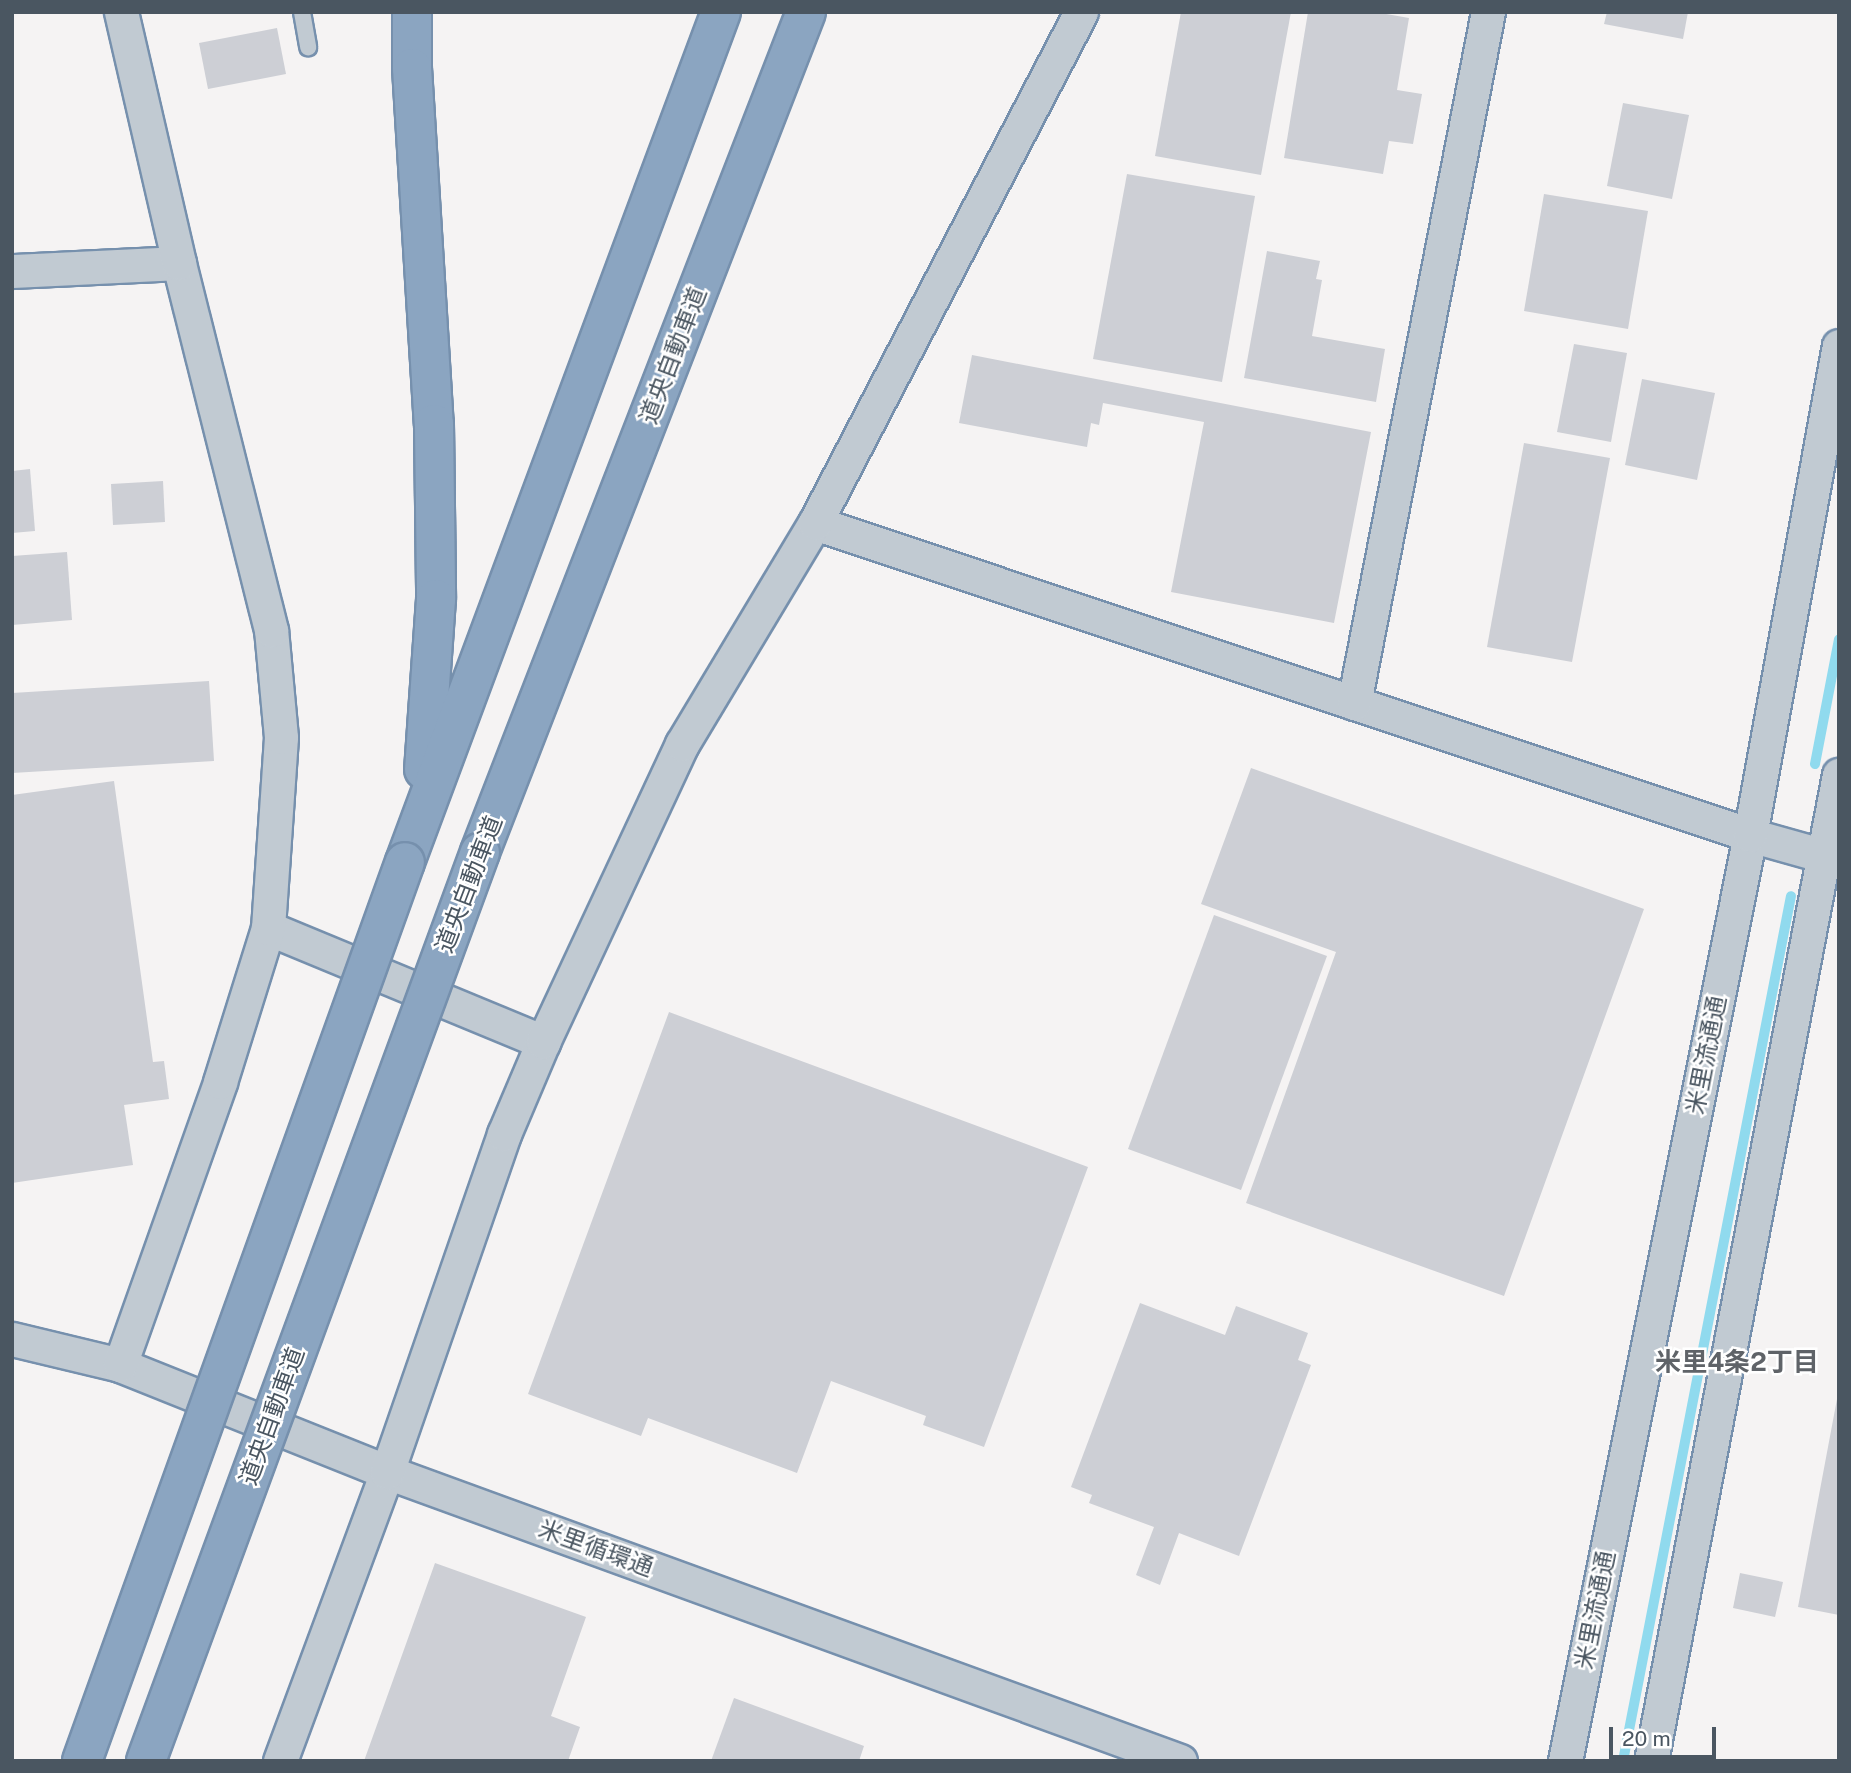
<!DOCTYPE html>
<html>
<head>
<meta charset="utf-8">
<style>
  body { margin:0 }
  #map { position:relative; width:1851px; height:1773px; overflow:hidden; background:#f5f3f3; font-family:"Public Sans","Noto Sans JP",sans-serif }
  div>[style] { position:absolute }
  [style*='--x'] { left:calc(var(--x)*1px); top:calc(var(--y)*1px); width:calc(var(--w)*1px); rotate:calc(var(--a)*1deg) }
  .stream>* { height:10px; margin:-5px; padding:0 5px; transform-origin:5px; border-radius:5px; background:#90daee }
  .building>* { inset:0; background:#cdcfd5 }
  .roads { filter:drop-shadow(2px 0 #7690ad) drop-shadow(-2px 0 #7690ad) drop-shadow(0 2px #7690ad) drop-shadow(0 -2px #7690ad) }
  .service>* { height:16px; margin:-8px; padding:0 8px; transform-origin:8px; border-radius:8px; background:#c1cad2 }
  .minor>* { height:33px; margin:-16.5px; padding:0 16.5px; transform-origin:16.5px; border-radius:16.5px; background:#c1cad2 }
  .motorway>* { height:38px; margin:-19px; padding:0 19px; transform-origin:19px; border-radius:19px; background:#8ba5c1 }
  .bridges { filter:drop-shadow(2px 0 #7690ad) drop-shadow(-2px 0 #7690ad) drop-shadow(0 2px #7690ad) drop-shadow(0 -2px #7690ad) }
  .motorway-bridge>* { height:38px; margin:-19px; padding:0 19px; transform-origin:19px; border-radius:19px; background:#8ba5c1 }
  span { translate:-50% -50%; white-space:nowrap; text-align:center; line-height:1.15; -webkit-text-stroke:5px #fff; paint-order:stroke }
  .street-label { font-size:24px; color:#4a5661 }
  .neighbourhood-label { font-size:26px; color:#5f6368; font-weight:700 }
  .frame { position:absolute; inset:0; border:14px solid #4a5661; pointer-events:none }
  .scale { position:absolute; left:1609px; top:1727px; width:107px; height:32px; box-sizing:border-box; border:4px solid #4a5661; border-top:0; padding-left:9px; font-size:21px; line-height:24px; white-space:nowrap; color:#4a5661; -webkit-text-stroke:5px #fff; paint-order:stroke }
</style>
</head>
<body>
<div id="map">
  <div class="stream">
    <div style="--x:1815;--y:764;--w:127;--a:-79.1"></div>
    <div style="--x:1623;--y:1761;--w:881;--a:-79.01"></div>
  </div>
  <div class="building">
    <div style="clip-path:polygon(1181px 12px,1291px 12px,1261px 175px,1155px 156px)"></div>
    <div style="clip-path:polygon(1308px 12px,1375px 12px,1409px 18px,1397px 90px,1422px 94px,1413px 144px,1389px 141px,1383px 174px,1284px 158px)"></div>
    <div style="clip-path:polygon(1607px 12px,1688px 12px,1683px 39px,1604px 24px)"></div>
    <div style="clip-path:polygon(277px 28px,286px 74px,208px 89px,199px 43px)"></div>
    <div style="clip-path:polygon(1623px 103px,1689px 115px,1672px 199px,1607px 186px)"></div>
    <div style="clip-path:polygon(1127px 174px,1255px 196px,1222px 382px,1093px 359px)"></div>
    <div style="clip-path:polygon(1544px 194px,1648px 211px,1628px 329px,1524px 311px)"></div>
    <div style="clip-path:polygon(1267px 251px,1320px 261px,1316px 279px,1322px 280px,1312px 336px,1385px 349px,1376px 402px,1244px 378px)"></div>
    <div style="clip-path:polygon(1574px 344px,1627px 353px,1611px 442px,1557px 432px)"></div>
    <div style="clip-path:polygon(972px 355px,1371px 432px,1334px 623px,1171px 592px,1204px 422px,1103px 403px,1099px 425px,1091px 423px,1087px 447px,959px 423px)"></div>
    <div style="clip-path:polygon(1642px 379px,1715px 393px,1697px 480px,1625px 465px)"></div>
    <div style="clip-path:polygon(1524px 443px,1610px 458px,1572px 662px,1487px 647px)"></div>
    <div style="clip-path:polygon(30px 469px,35px 531px,12px 533px,12px 471px)"></div>
    <div style="clip-path:polygon(163px 481px,165px 522px,113px 525px,111px 484px)"></div>
    <div style="clip-path:polygon(67px 552px,72px 620px,12px 625px,12px 556px)"></div>
    <div style="clip-path:polygon(209px 681px,214px 761px,12px 773px,12px 693px)"></div>
    <div style="clip-path:polygon(1251px 768px,1644px 909px,1504px 1296px,1246px 1203px,1336px 952px,1201px 904px)"></div>
    <div style="clip-path:polygon(114px 781px,153px 1062px,164px 1061px,169px 1099px,124px 1105px,133px 1165px,12px 1183px,12px 795px)"></div>
    <div style="clip-path:polygon(1214px 915px,1327px 956px,1241px 1190px,1128px 1149px)"></div>
    <div style="clip-path:polygon(669px 1012px,1088px 1167px,984px 1447px,923px 1425px,926px 1416px,831px 1381px,797px 1473px,648px 1418px,641px 1436px,528px 1394px)"></div>
    <div style="clip-path:polygon(1140px 1303px,1225px 1335px,1236px 1306px,1308px 1333px,1298px 1360px,1311px 1365px,1239px 1556px,1179px 1533px,1160px 1585px,1136px 1575px,1154px 1527px,1089px 1503px,1092px 1495px,1071px 1487px)"></div>
    <div style="clip-path:polygon(1837px 1399px,1839px 1399px,1839px 1615px,1798px 1607px)"></div>
    <div style="clip-path:polygon(435px 1563px,586px 1617px,551px 1716px,580px 1727px,568px 1761px,364px 1761px)"></div>
    <div style="clip-path:polygon(1740px 1573px,1783px 1582px,1775px 1617px,1733px 1608px)"></div>
    <div style="clip-path:polygon(734px 1698px,864px 1746px,859px 1761px,711px 1761px)"></div>
  </div>
  <div class="roads">
    <div class="service">
      <div style="--x:302;--y:12;--w:36;--a:80"></div>
    </div>
    <div class="minor">
      <div style="--x:12;--y:271;--w:167;--a:-2.7"></div>
      <div style="--x:815;--y:523;--w:986;--a:18.45"></div>
      <div style="--x:1750;--y:835;--w:92;--a:15.7"></div>
      <div style="--x:1354;--y:703;--w:704;--a:-79.03"></div>
      <div style="--x:268;--y:928;--w:298;--a:22.5"></div>
      <div style="--x:12;--y:1339;--w:111;--a:13.5"></div>
      <div style="--x:120;--y:1365;--w:288;--a:21.8"></div>
      <div style="--x:387;--y:1472;--w:844;--a:20.02"></div>
      <div style="--x:120;--y:1365;--w:300;--a:-70.5"></div>
      <div style="--x:220;--y:1082;--w:161;--a:-72.7"></div>
      <div style="--x:268;--y:928;--w:191;--a:-86.1"></div>
      <div style="--x:281;--y:737;--w:107;--a:-95.3"></div>
      <div style="--x:271;--y:630;--w:378;--a:-104.1"></div>
      <div style="--x:179;--y:263;--w:258;--a:-103"></div>
      <div style="--x:280;--y:1761;--w:308;--a:-69.7"></div>
      <div style="--x:387;--y:1472;--w:358;--a:-70.9"></div>
      <div style="--x:504;--y:1134;--w:100;--a:-67"></div>
      <div style="--x:543;--y:1042;--w:329;--a:-65"></div>
      <div style="--x:682;--y:744;--w:258;--a:-59"></div>
      <div style="--x:815;--y:523;--w:576;--a:-62.5"></div>
      <div style="--x:1565;--y:1761;--w:944;--a:-78.7"></div>
      <div style="--x:1750;--y:835;--w:497;--a:-79.7"></div>
      <div style="--x:1651;--y:1761;--w:1004;--a:-79.21"></div>
    </div>
    <div class="motorway">
      <div style="--x:412;--y:12;--w:56;--a:90"></div>
      <div style="--x:412;--y:68;--w:357;--a:86.5"></div>
      <div style="--x:434;--y:424;--w:175;--a:89.3"></div>
      <div style="--x:436;--y:599;--w:171;--a:94"></div>
      <div style="--x:480;--y:852;--w:901;--a:-68.79"></div>
      <div style="--x:405;--y:862;--w:907;--a:-69.61"></div>
    </div>
  </div>
  <div class="bridges">
    <div class="motorway-bridge">
      <div style="--x:82;--y:1761;--w:955;--a:-70.24"></div>
      <div style="--x:146;--y:1761;--w:968;--a:-69.82"></div>
    </div>
  </div>
  <div class="street-label">
    <span style="left:673px;top:355px;rotate:-69deg">道央自動車道</span>
    <span style="left:469px;top:884px;rotate:-69deg">道央自動車道</span>
    <span style="left:1706px;top:1055px;rotate:-79deg">米里流通通</span>
    <span style="left:272px;top:1416px;rotate:-70deg">道央自動車道</span>
    <span style="left:596px;top:1548px;rotate:20deg">米里循環通</span>
    <span style="left:1595px;top:1610px;rotate:-79deg">米里流通通</span>
  </div>
  <div class="neighbourhood-label">
    <span style="left:1737px;top:1362px">米里4条2丁目</span>
  </div>
  <div class="frame"></div>
  <div class="scale">20 m</div>
</div>
</body>
</html>
